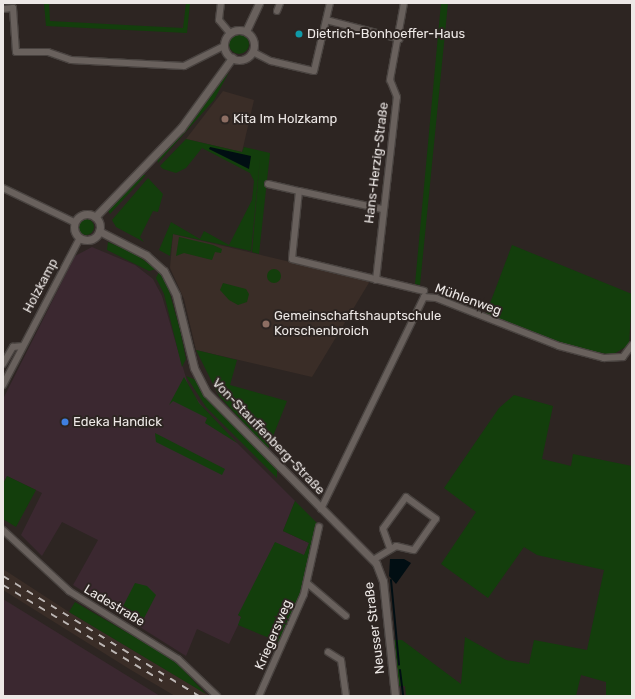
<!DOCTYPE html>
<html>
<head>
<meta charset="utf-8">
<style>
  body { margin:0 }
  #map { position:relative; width:635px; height:699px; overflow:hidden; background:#2d2522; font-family:Rubik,sans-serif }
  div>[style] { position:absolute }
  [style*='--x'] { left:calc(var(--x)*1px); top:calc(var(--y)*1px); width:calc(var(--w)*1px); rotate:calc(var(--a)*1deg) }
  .commercial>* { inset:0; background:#3b2830 }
  .built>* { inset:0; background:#3a2d27 }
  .green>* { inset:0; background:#133e0c }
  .round { border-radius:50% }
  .water>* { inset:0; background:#010e13 }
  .stream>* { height:2px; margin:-1px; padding:0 1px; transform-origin:1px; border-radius:1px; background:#010e13 }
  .roads { filter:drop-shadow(1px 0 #494340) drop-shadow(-1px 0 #494340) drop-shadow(0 1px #494340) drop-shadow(0 -1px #494340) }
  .minor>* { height:6px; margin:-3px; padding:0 3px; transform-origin:3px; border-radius:3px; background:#69615d }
  .tertiary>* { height:7px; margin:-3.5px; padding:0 3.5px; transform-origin:3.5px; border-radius:3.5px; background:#69615d }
  .tertiary>.ring { margin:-3.5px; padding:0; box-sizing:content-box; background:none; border:7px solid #69615d; border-radius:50% }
  .rail>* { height:2px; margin-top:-1px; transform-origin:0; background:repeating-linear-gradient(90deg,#bcb6b4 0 7px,transparent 0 14px) }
  .dots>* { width:11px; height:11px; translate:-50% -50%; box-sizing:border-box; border:2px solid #2d2522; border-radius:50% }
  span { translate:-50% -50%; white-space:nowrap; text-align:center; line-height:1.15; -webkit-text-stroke:4px #2d2522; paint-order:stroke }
  .poi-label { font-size:13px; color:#ede8e6 }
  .left { translate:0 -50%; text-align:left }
  .street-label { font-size:13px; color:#ede8e6 }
  .frame { position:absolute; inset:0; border:4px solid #ede8e6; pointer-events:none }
</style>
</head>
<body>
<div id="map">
  <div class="commercial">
    <div style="clip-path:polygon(92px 247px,135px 265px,153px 279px,162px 296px,189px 388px,207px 413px,295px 501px,283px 531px,309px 543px,304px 556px,238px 615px,242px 617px,229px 644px,197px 629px,186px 656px,73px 585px,98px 540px,62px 522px,42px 556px,21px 535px,42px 493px,7px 476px,3px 484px,3px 399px,75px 256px)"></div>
    <div style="clip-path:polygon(3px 599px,160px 696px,3px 696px)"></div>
  </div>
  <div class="built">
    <div style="clip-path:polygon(223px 91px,254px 100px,242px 152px,186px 139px)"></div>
    <div style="clip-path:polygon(173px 234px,370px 281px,312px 377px,196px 350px,184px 299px,170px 268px)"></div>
    <div style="clip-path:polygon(3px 569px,69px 612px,210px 696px,175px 696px,131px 670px,3px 590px)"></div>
  </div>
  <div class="green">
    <div style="clip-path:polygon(44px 3px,49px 3px,50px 21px,183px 28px,186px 3px,190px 3px,187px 33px,46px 26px)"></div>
    <div style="clip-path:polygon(441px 3px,448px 3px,420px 285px,415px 284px)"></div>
    <div class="round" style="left:229px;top:34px;width:20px;height:20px"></div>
    <div style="clip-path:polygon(229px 72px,214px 100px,158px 163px,157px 158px)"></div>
    <div style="clip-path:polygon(186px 139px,242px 152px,244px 147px,270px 153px,259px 254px,252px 252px,260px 158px,251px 251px,173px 234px,170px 256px,159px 250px,171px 222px,200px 239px,204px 231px,229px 245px,252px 200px,254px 181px,250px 173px,202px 148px,186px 168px,176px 173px,163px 169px,160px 166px)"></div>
    <div style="clip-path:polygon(142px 175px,146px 175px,110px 214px,108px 211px)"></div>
    <div style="clip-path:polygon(148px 178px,163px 194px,158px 212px,153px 211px,140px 237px,144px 242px,116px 227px,112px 220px)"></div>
    <div class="round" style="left:78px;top:219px;width:16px;height:16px"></div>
    <div style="clip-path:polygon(179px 237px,213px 245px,222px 249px,221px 253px,215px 252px,212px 260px,184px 253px,176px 256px)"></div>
    <div style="clip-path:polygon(108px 242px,134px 253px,156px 269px,149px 271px,107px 250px)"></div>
    <div style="clip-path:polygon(512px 245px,632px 294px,629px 345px,612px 355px,559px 344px,486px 314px)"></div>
    <div class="round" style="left:267px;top:269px;width:14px;height:14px"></div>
    <div style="clip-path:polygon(159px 272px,168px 287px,180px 330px,186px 359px,182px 367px,164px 294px,156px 278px)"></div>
    <div style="clip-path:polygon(223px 283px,246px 289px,249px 294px,247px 302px,238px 305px,229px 300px,220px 290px)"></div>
    <div style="clip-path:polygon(196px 350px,237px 360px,230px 385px,287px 401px,268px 449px,219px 396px)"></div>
    <div style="clip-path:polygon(186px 376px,196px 380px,211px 402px,277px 467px,277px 478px,206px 407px)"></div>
    <div style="clip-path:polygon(184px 377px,199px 403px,237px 443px,205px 423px,207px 418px,173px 401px,169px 405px)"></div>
    <div style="clip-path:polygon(514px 395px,553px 406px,542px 459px,571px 466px,573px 454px,632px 466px,632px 696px,606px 696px,606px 682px,581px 675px,576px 696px,406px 696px,405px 686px,398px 686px,393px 640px,402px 640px,461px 684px,465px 637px,506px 660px,529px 664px,534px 640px,587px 650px,604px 570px,537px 555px,524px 547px,488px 598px,441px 564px,476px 512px,444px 488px,499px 408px)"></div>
    <div style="clip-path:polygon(155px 433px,225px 469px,222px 475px,156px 442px)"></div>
    <div style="clip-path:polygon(7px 476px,36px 490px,16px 527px,3px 519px,3px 484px)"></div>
    <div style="clip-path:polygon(295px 501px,317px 523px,300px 593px,279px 642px,238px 625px,241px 617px,238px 615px,275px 542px,304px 555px,309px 543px,283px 531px)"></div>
    <div style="clip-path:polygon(135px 583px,147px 586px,156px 595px,140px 626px,119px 614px)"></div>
    <div style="clip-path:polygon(75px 602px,174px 660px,206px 694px,69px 612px)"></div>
  </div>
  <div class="water">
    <div style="clip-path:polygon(210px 147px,251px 156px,249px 169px,209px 149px)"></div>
    <div style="clip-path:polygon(390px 559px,404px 559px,411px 563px,396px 584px,389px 576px)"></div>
  </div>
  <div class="stream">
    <div style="--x:391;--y:580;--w:85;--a:84.6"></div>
    <div style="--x:400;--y:670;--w:26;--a:83"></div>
  </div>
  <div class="roads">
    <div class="minor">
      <div style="--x:221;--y:3;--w:17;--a:97"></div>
      <div style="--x:219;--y:20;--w:17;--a:50"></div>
      <div style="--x:3;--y:9;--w:10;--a:-6"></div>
      <div style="--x:13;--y:8;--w:44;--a:86.1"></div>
      <div style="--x:16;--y:52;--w:32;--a:0"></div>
      <div style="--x:48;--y:52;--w:24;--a:19"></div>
      <div style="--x:71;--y:60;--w:113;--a:3"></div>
      <div style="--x:184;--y:66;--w:45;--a:-26.6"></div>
      <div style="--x:277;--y:11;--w:9;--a:-69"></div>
      <div style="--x:326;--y:20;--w:76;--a:14.4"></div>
      <div style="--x:253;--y:52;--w:20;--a:27"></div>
      <div style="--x:271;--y:61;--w:44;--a:13.1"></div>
      <div style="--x:314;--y:71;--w:70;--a:-76.8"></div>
      <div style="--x:268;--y:184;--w:32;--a:13"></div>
      <div style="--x:3;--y:188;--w:79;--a:25.6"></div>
      <div style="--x:382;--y:209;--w:85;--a:-167.8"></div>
      <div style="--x:299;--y:191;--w:68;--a:95.9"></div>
      <div style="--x:292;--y:259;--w:136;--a:13.6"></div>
      <div style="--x:376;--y:280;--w:184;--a:-83.5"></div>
      <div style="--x:397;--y:97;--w:18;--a:-112"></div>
      <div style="--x:390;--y:80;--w:78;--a:-79.7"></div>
      <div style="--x:3;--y:364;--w:20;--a:-60"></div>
      <div style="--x:13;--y:347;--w:10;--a:-6"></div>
      <div style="--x:3;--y:385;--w:166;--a:-62.4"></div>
      <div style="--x:321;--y:509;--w:236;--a:-64.1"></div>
      <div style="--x:424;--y:297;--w:12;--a:5"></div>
      <div style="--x:436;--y:298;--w:132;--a:21.3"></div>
      <div style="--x:559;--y:346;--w:47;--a:14.9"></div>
      <div style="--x:604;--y:358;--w:19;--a:-3"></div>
      <div style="--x:623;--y:357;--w:15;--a:-53"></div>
      <div style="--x:3;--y:530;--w:90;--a:42.7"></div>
      <div style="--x:69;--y:591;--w:128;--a:32"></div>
      <div style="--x:178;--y:659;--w:54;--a:43.5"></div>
      <div style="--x:373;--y:560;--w:27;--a:-31"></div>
      <div style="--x:396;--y:546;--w:18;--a:13"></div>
      <div style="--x:414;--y:550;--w:38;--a:-55"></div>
      <div style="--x:436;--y:519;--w:37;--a:-144"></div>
      <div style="--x:406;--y:497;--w:39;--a:126"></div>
      <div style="--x:383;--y:529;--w:20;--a:70"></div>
      <div style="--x:307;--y:583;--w:51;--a:40.2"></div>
      <div style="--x:328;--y:652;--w:15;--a:32"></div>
      <div style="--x:341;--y:660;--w:36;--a:82"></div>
      <div style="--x:259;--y:696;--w:111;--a:-66.2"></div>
      <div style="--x:304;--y:594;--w:69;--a:-77.4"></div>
    </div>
    <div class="tertiary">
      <div class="ring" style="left:224px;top:30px;width:23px;height:23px"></div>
      <div style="--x:246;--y:31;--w:31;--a:-65"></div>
      <div class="ring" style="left:74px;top:214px;width:19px;height:19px"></div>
      <div style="--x:95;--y:217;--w:124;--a:-46"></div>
      <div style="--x:181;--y:128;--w:87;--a:-53.9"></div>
      <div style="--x:99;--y:231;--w:53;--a:27.1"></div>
      <div style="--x:146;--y:255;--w:24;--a:42"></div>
      <div style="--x:164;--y:271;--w:27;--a:63"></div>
      <div style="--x:176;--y:295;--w:75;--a:76.1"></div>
      <div style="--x:194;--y:368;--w:28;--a:63"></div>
      <div style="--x:207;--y:393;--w:240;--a:45.2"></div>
      <div style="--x:376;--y:563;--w:19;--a:69"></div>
      <div style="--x:383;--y:581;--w:116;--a:84"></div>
    </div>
  </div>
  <div class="rail">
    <div style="--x:3;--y:576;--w:230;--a:31.5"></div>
    <div style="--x:3;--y:585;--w:186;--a:31.1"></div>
  </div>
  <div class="dots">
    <div style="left:299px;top:34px;background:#0f9aa8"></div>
    <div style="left:225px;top:119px;background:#8d6e63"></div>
    <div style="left:266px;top:324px;background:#8d6e63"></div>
    <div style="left:65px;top:422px;background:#3f7fe0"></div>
  </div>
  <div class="poi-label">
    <span class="left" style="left:307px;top:34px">Dietrich-Bonhoeffer-Haus</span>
    <span class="left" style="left:233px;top:119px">Kita Im Holzkamp</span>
    <span class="left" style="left:274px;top:324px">Gemeinschaftshauptschule<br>Korschenbroich</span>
    <span class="left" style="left:73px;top:422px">Edeka Handick</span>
  </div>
  <div class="street-label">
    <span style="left:377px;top:163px;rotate:-83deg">Hans-Herzig-Straße</span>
    <span style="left:41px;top:286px;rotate:-62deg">Holzkamp</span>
    <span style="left:468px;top:300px;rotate:20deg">Mühlenweg</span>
    <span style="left:268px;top:437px;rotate:46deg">Von-Stauffenberg-Straße</span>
    <span style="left:114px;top:606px;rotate:31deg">Ladestraße</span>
    <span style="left:375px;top:628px;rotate:-97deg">Neusser Straße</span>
    <span style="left:274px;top:635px;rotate:-67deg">Kriegersweg</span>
  </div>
  <div class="frame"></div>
</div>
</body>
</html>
